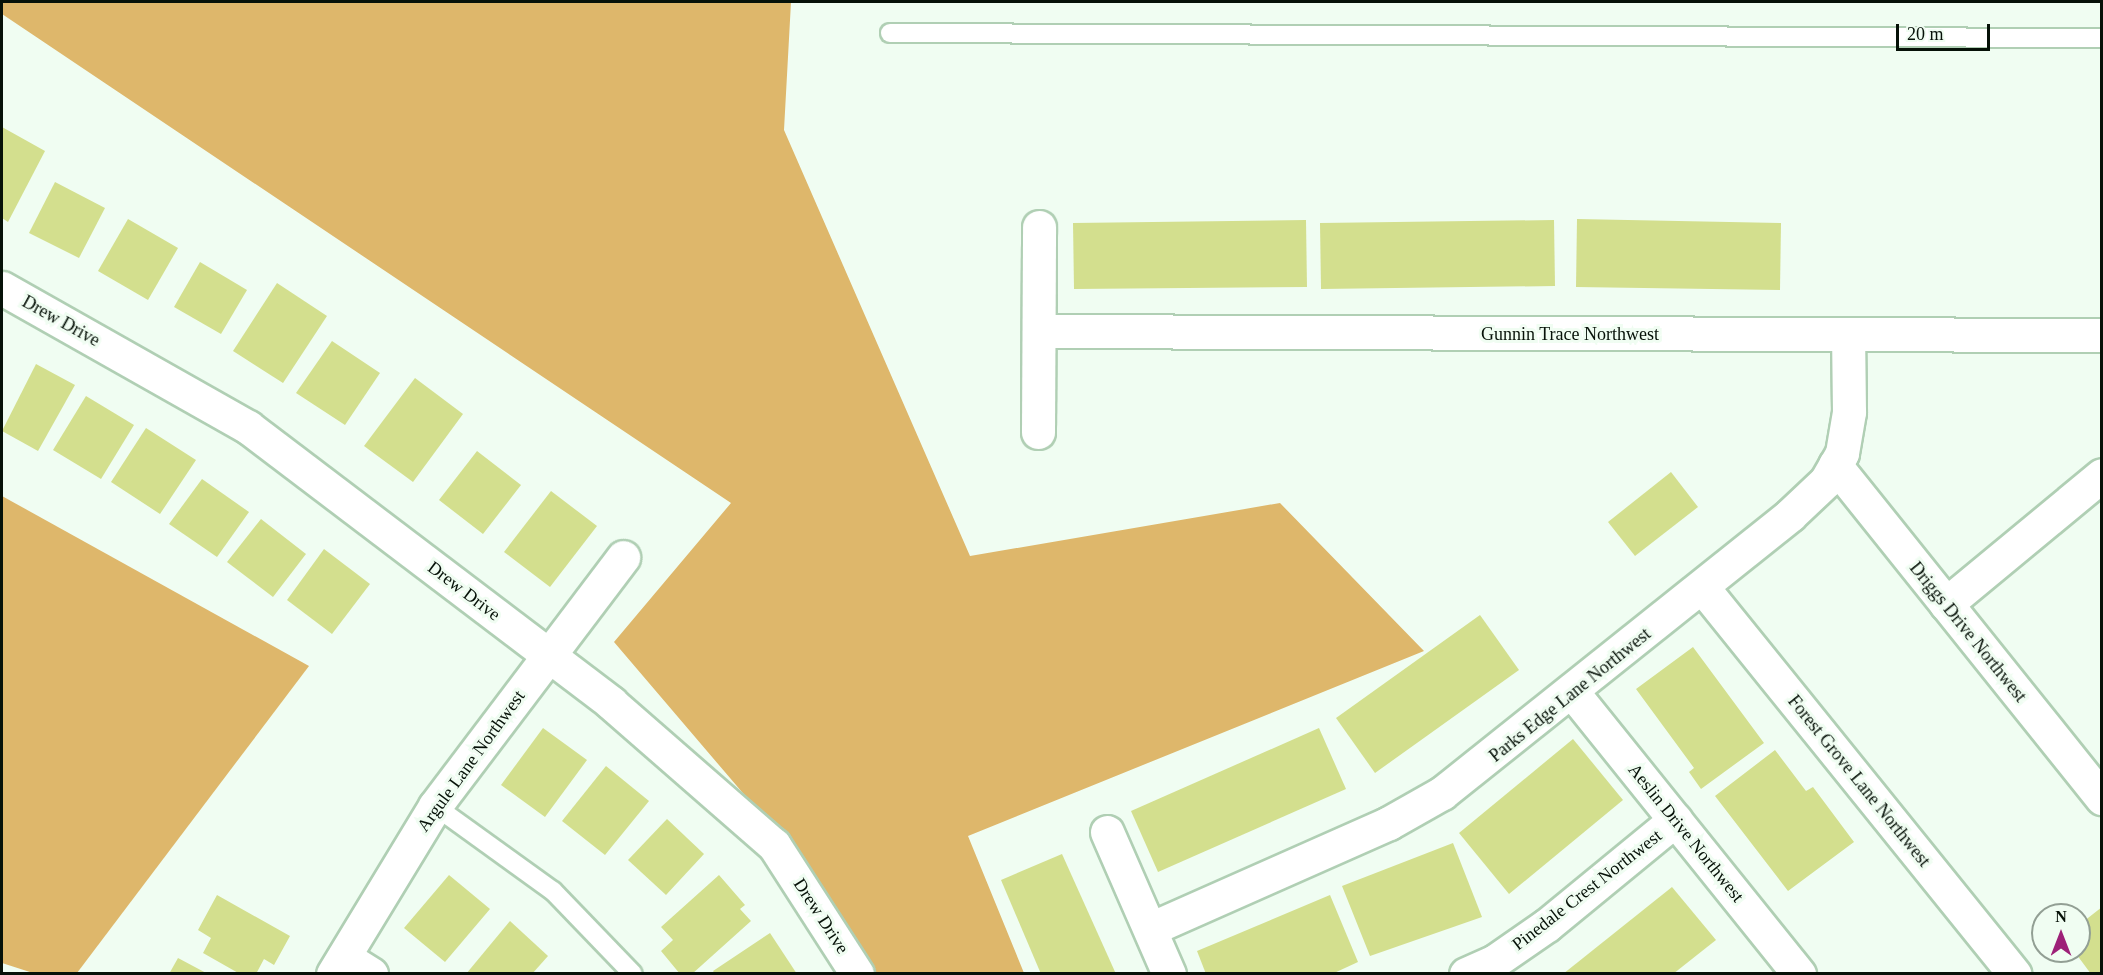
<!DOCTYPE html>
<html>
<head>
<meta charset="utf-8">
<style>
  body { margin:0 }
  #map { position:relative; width:2103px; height:975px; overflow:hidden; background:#f0fdf2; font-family:"Times New Roman",serif }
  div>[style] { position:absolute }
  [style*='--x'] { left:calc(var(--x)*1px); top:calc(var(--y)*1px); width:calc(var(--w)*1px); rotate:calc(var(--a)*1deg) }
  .forest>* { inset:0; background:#deb76b }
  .building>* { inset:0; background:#d3df8e }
  .roads { filter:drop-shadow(2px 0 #b0cfb4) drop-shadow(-2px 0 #b0cfb4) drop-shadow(0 2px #b0cfb4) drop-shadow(0 -2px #b0cfb4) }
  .service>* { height:18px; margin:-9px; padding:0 9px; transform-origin:9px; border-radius:9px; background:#fff }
  .minor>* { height:33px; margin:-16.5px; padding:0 16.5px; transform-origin:16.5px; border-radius:16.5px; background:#fff }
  span { translate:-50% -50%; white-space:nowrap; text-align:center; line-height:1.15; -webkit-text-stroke:6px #f0fdf2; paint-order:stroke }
  .street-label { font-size:18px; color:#061108 }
  .frame { position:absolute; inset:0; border:3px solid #061108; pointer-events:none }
  .north { position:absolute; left:2031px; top:903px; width:60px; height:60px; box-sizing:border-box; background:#f0fdf2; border:2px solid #929f94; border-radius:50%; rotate:0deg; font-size:16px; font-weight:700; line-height:24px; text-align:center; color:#061108 }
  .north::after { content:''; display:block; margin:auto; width:21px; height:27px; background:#9d2178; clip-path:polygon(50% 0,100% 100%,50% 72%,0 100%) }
  .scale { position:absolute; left:1896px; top:24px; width:94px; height:27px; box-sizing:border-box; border:3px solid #061108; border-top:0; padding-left:8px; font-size:18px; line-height:21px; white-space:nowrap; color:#061108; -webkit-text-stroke:4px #f0fdf2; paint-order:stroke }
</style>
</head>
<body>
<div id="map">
  <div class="forest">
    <div style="clip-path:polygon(2px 2px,791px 2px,784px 130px,970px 556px,1280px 503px,1424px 651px,968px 836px,1024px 973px,865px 973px,788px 846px,614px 642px,731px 503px,2px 14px)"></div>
    <div style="clip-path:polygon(2px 496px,309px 666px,77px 973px,33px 973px,2px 963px)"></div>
  </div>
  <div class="building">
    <div style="clip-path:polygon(2px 127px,45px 151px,8px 222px,2px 218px)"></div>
    <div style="clip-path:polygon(55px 182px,105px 208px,79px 258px,29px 233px)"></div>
    <div style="clip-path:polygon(128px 219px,178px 248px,148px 300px,98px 271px)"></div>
    <div style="clip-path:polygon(1577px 219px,1781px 223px,1780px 290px,1576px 287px)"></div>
    <div style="clip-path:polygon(1306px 220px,1307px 287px,1074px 289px,1073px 223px)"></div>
    <div style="clip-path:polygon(1554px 220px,1555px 286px,1321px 289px,1320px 223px)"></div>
    <div style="clip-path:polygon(200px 262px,247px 290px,221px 334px,174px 307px)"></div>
    <div style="clip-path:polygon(277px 283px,327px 316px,283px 383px,233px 351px)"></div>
    <div style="clip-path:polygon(332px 341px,380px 373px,345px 425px,296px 393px)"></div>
    <div style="clip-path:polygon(36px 364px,75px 385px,38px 451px,2px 431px)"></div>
    <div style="clip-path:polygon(415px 378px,463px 414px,413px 482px,364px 446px)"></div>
    <div style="clip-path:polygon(86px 396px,134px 425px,101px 479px,53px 450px)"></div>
    <div style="clip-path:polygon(146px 428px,196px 460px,160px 514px,111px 482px)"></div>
    <div style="clip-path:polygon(477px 451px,521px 485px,483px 534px,439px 500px)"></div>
    <div style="clip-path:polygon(1671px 472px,1698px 507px,1635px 556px,1608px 522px)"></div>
    <div style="clip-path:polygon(202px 479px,249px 512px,217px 557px,169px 524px)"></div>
    <div style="clip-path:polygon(551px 491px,597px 526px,550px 587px,504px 552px)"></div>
    <div style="clip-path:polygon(261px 519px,306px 554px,273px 597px,227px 562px)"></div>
    <div style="clip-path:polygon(324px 549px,370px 584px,332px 634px,287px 600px)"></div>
    <div style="clip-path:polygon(1480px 615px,1519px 670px,1375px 773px,1336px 718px)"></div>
    <div style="clip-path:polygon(1693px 647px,1764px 743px,1701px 789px,1689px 772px,1694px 768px,1636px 689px)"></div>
    <div style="clip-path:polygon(543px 728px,587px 760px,545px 817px,501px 785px)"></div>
    <div style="clip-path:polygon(1319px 728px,1346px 789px,1158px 872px,1131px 811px)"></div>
    <div style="clip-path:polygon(1573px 739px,1623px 800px,1509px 894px,1459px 833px)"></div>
    <div style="clip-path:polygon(1775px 750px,1806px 791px,1813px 787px,1854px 842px,1788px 891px,1715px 796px)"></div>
    <div style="clip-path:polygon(606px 766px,649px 801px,605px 855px,562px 821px)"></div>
    <div style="clip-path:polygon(667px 819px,704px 854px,666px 895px,628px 860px)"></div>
    <div style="clip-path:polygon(1453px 843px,1482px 917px,1370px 956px,1342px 886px)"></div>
    <div style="clip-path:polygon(1062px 854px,1116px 974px,1041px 974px,1001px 880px)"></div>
    <div style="clip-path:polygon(449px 875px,490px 909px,445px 962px,404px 928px)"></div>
    <div style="clip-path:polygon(719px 875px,745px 905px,740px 909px,751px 921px,692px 974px,680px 974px,661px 951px,673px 940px,661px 927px)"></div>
    <div style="clip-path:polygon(1672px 887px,1716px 940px,1673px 974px,1563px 974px)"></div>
    <div style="clip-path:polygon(217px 895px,290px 936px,274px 965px,264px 959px,256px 974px,240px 974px,203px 953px,211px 938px,198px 930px)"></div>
    <div style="clip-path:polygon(1330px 895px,1358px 962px,1332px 974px,1206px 974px,1197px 951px)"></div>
    <div style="clip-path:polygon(2102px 907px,2102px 974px,2091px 974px,2074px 951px,2079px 951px,2079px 925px)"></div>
    <div style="clip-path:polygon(510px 921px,548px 956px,532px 974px,466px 974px)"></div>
    <div style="clip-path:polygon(770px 933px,797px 974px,715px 974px,713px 971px)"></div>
    <div style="clip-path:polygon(178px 958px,208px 974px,169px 974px)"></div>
  </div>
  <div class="roads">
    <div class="service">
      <div style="--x:890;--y:33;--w:1212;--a:0.24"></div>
      <div style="--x:435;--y:806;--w:145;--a:35.8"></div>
      <div style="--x:553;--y:891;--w:115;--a:46.1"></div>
    </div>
    <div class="minor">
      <div style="--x:2;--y:288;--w:283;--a:29.5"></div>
      <div style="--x:248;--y:427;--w:456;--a:37.2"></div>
      <div style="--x:611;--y:703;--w:216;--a:41.1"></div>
      <div style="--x:774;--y:845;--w:153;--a:57.2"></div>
      <div style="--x:1039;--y:331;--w:1063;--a:0.22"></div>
      <div style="--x:1038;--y:432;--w:205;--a:-89.7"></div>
      <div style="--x:1835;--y:465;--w:427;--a:51.3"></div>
      <div style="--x:1703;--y:588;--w:496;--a:51.1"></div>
      <div style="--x:1946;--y:604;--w:202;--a:-39.6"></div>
      <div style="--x:1573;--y:693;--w:361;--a:51.2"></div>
      <div style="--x:1107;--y:832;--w:155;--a:66.4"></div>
      <div style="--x:1150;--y:929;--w:261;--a:-23.9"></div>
      <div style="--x:1389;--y:823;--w:61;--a:-29.5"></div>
      <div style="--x:1442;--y:793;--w:445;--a:-38.6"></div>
      <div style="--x:1790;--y:515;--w:50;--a:-43.4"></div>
      <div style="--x:1826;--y:481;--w:32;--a:-60"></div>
      <div style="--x:1842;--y:453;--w:42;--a:-80.3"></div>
      <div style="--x:1849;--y:412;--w:77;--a:-90.7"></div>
      <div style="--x:344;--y:957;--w:32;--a:32"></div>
      <div style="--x:333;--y:974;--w:197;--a:-58.7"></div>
      <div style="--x:435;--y:806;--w:312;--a:-52.9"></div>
      <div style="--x:1466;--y:974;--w:32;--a:-24"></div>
      <div style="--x:1495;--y:961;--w:63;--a:-34.7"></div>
      <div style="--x:1547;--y:925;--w:166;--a:-39.4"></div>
    </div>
  </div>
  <div class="street-label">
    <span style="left:61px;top:321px;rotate:29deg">Drew Drive</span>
    <span style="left:1570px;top:334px">Gunnin Trace Northwest</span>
    <span style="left:464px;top:591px;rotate:37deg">Drew Drive</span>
    <span style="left:1968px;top:632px;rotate:51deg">Driggs Drive Northwest</span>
    <span style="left:1570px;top:695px;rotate:-39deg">Parks Edge Lane Northwest</span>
    <span style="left:471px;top:761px;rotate:-54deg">Argule Lane Northwest</span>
    <span style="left:1859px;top:781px;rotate:51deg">Forest Grove Lane Northwest</span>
    <span style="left:1686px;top:833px;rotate:51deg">Aeslin Drive Northwest</span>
    <span style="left:1587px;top:890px;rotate:-38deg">Pinedale Crest Northwest</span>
    <span style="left:821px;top:916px;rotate:57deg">Drew Drive</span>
  </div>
  <div class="frame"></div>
  <div class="north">N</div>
  <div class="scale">20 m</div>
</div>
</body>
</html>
